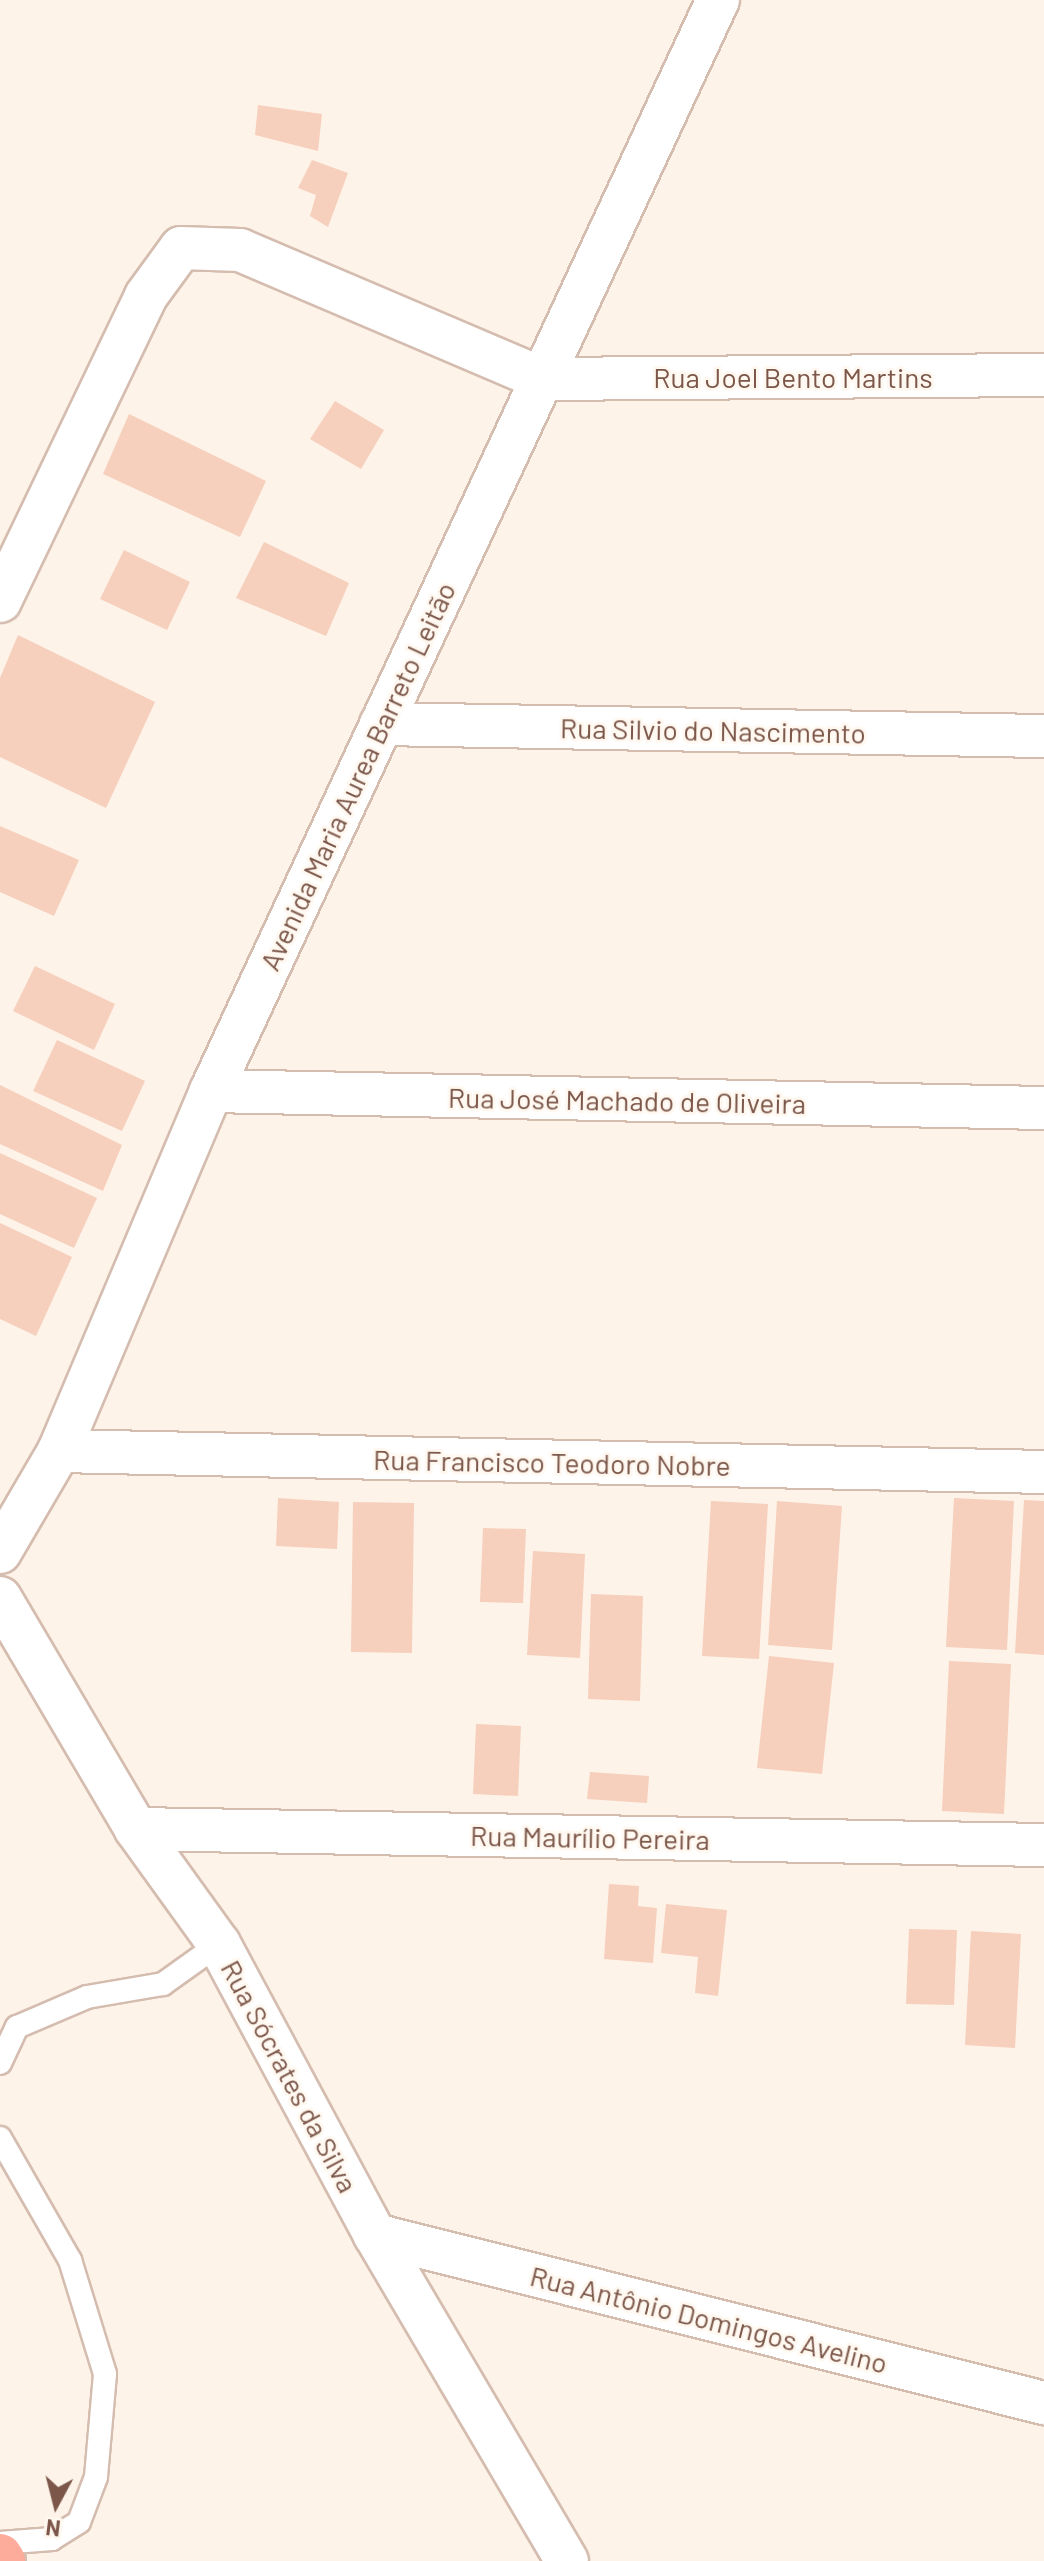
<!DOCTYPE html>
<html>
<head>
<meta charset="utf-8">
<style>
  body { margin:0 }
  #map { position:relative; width:1044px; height:2561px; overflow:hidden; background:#fef3e8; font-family:Barlow,sans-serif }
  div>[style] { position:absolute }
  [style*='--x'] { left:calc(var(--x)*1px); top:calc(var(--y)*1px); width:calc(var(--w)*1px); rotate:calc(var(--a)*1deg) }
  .building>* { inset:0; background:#f6cfbd }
  .roads { filter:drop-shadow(2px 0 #d4bcaf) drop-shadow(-2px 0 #d4bcaf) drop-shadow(0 2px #d4bcaf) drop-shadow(0 -2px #d4bcaf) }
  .lane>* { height:22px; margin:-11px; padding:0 11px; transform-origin:11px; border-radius:11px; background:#fff }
  .street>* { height:42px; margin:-21px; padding:0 21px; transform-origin:21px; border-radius:21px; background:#fff }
  .highway>* { height:44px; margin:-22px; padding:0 22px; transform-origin:22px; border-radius:22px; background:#fdab9a }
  span { translate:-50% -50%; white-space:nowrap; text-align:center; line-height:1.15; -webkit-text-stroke:6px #fff8f0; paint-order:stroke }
  .street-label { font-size:28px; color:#7b5649 }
  .north { position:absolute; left:16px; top:2465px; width:80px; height:80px; -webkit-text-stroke:6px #fff8f0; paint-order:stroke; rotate:187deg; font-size:22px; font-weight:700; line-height:32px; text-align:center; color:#7b5649 }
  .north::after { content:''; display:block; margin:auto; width:28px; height:36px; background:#7b5649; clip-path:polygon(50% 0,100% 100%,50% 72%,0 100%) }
</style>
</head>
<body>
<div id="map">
  <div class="building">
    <div style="clip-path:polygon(258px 105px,322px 114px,318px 151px,255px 135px)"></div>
    <div style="clip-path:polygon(312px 160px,348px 173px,328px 227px,310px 216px,316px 195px,298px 188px)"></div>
    <div style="clip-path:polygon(335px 401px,384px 430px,361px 469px,310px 439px)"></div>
    <div style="clip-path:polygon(129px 414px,266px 481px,240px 537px,103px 474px)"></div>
    <div style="clip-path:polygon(264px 542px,349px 583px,326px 636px,236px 598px)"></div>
    <div style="clip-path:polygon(124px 550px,190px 582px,167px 630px,100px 599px)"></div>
    <div style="clip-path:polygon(18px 635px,155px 702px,106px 808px,0 757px,0 678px)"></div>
    <div style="clip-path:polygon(0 826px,79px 860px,54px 916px,0 892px)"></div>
    <div style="clip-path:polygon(35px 966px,115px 1004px,94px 1050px,13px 1011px)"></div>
    <div style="clip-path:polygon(57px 1040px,145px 1081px,122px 1131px,33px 1091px)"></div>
    <div style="clip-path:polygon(0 1085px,122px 1145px,103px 1191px,0 1144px)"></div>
    <div style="clip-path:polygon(0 1153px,97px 1198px,74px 1248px,0 1214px)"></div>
    <div style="clip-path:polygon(0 1223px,72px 1257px,36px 1336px,0 1319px)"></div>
    <div style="clip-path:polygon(278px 1498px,339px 1502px,337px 1549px,276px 1546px)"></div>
    <div style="clip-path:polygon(954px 1498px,1014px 1501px,1007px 1650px,946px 1647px)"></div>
    <div style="clip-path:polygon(1024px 1500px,1044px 1501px,1044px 1655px,1015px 1653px)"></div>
    <div style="clip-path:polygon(711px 1501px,768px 1504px,759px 1659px,702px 1656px)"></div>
    <div style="clip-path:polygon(777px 1501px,842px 1506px,832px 1650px,768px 1645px)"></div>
    <div style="clip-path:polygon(353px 1502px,414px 1503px,412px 1653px,351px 1652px)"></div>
    <div style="clip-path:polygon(483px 1528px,526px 1529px,523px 1603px,480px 1602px)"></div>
    <div style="clip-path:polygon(533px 1551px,585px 1554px,580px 1658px,527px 1655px)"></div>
    <div style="clip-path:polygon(591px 1594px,643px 1596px,640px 1701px,588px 1699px)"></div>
    <div style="clip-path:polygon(769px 1656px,834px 1663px,822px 1774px,757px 1768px)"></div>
    <div style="clip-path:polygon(949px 1661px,1011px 1664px,1004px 1814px,942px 1811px)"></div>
    <div style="clip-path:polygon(476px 1724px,521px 1726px,518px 1796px,473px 1794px)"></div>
    <div style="clip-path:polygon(590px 1772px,649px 1776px,647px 1803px,587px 1799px)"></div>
    <div style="clip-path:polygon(609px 1884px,639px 1886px,638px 1906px,657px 1908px,653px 1963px,604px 1959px)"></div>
    <div style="clip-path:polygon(666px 1904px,727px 1910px,718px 1996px,695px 1993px,698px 1957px,661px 1953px)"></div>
    <div style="clip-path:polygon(909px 1929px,957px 1930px,954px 2005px,906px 2004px)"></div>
    <div style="clip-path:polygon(971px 1931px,1021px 1934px,1015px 2048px,965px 2045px)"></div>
  </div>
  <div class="roads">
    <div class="lane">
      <div style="--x:0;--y:2063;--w:40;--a:-65"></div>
      <div style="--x:17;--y:2027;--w:76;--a:-23.2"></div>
      <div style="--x:87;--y:1997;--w:77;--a:-9.7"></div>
      <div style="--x:163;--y:1984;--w:69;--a:-35.5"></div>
      <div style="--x:0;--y:2138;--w:141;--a:60.2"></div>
      <div style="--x:70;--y:2260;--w:119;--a:72.9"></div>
      <div style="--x:105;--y:2374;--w:103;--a:95"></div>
      <div style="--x:96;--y:2477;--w:48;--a:110.7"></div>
      <div style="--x:79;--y:2522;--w:32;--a:148"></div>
      <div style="--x:52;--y:2539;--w:52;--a:175.6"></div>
    </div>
    <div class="street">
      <div style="--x:0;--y:601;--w:338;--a:-64.4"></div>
      <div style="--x:146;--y:296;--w:59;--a:-53.9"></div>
      <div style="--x:181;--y:248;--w:59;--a:1.9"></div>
      <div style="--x:240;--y:250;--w:328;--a:23.1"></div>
      <div style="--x:542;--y:379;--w:502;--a:-0.46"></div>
      <div style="--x:381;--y:724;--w:663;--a:1.04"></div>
      <div style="--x:211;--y:1091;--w:833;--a:1.17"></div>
      <div style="--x:59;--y:1451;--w:985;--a:1.22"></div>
      <div style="--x:0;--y:1552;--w:117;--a:-59.7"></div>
      <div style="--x:59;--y:1451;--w:391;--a:-67.1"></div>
      <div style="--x:211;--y:1091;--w:1203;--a:-65.08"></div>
      <div style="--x:0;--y:1598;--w:268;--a:59.5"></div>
      <div style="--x:136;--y:1829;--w:142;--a:54.2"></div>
      <div style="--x:219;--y:1944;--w:330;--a:61.8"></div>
      <div style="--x:375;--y:2235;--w:378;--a:59.5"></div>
      <div style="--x:136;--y:1829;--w:908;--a:1.01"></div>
      <div style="--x:375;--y:2235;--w:690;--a:14.1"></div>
    </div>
    <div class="highway">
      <div style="--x:0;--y:2556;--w:6;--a:59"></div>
    </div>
  </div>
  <div class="street-label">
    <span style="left:793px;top:377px">Rua Joel Bento Martins</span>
    <span style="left:713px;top:730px;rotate:1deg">Rua Silvio do Nascimento</span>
    <span style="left:357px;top:776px;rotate:-65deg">Avenida Maria Aurea Barreto Leitão</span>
    <span style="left:627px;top:1100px;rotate:1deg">Rua José Machado de Oliveira</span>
    <span style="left:552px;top:1462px;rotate:1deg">Rua Francisco Teodoro Nobre</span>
    <span style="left:590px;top:1837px;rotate:1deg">Rua Maurílio Pereira</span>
    <span style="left:290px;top:2076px;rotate:62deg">Rua Sócrates da Silva</span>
    <span style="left:709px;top:2319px;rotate:14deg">Rua Antônio Domingos Avelino</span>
  </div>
  <div class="north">N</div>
</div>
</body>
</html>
